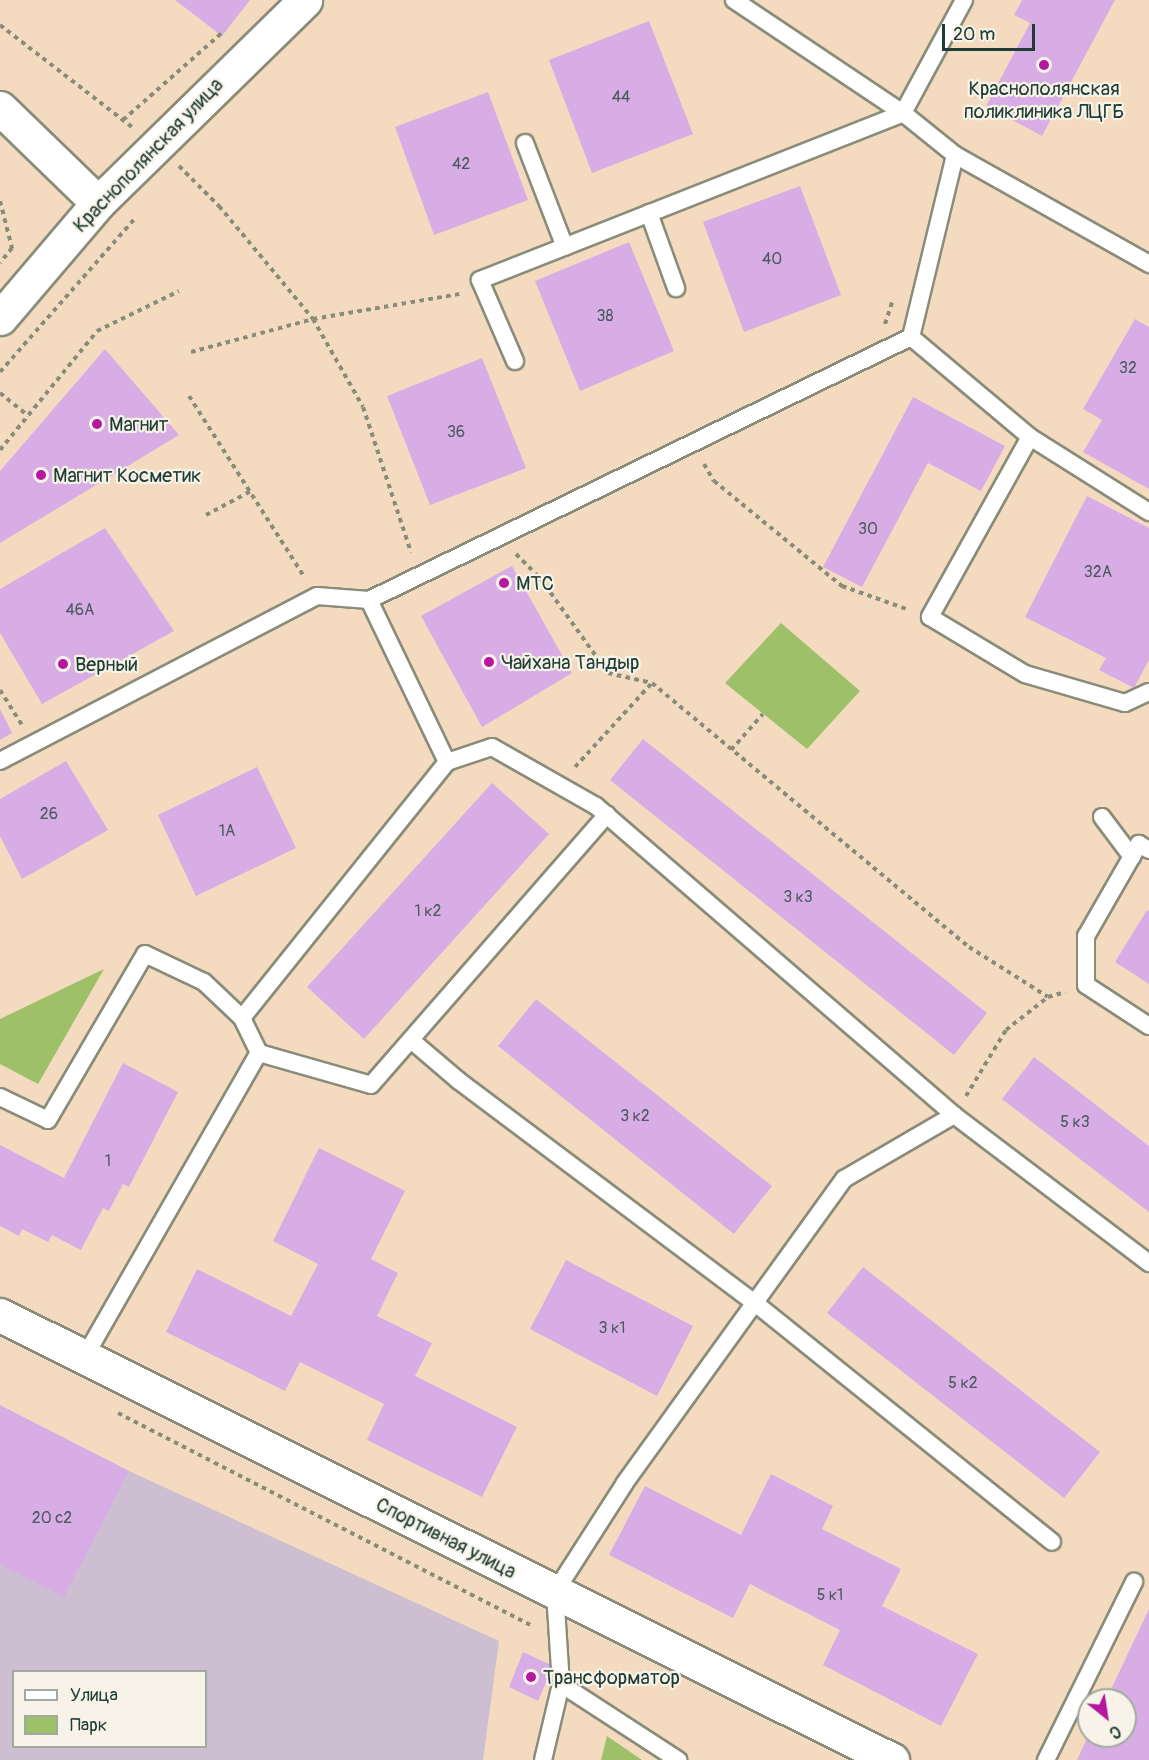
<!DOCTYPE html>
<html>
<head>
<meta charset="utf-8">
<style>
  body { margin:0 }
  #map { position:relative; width:1149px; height:1760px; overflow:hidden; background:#f4dbbf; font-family:Pangolin,sans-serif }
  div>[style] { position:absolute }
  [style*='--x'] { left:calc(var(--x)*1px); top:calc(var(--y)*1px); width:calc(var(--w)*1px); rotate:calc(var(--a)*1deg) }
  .industrial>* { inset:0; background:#cebed1 }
  .green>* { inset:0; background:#9ec069 }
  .building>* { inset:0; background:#d8ade6 }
  .path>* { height:4px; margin-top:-2px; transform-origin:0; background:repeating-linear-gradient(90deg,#8a8c7a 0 4.5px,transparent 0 9px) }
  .roads { filter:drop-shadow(2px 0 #8a8c7a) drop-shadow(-2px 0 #8a8c7a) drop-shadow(0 2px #8a8c7a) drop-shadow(0 -2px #8a8c7a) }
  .service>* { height:16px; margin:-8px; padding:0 8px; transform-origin:8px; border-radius:8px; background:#fff }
  .minor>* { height:33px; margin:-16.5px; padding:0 16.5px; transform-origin:16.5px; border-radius:16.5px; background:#fff }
  .tertiary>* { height:33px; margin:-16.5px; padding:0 16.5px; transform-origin:16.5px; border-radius:16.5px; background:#fff }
  .dots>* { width:16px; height:16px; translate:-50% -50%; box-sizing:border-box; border:3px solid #f7f3e8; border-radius:50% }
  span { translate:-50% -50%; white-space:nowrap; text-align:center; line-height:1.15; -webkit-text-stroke:4.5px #f7f3e8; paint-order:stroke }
  .number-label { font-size:16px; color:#4d5960 }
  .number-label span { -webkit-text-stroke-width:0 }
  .poi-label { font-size:20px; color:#1f3d34 }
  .left { translate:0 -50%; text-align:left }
  .street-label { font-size:20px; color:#1f3d34 }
  .legend { position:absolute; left:12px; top:1670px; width:195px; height:78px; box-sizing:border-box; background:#f7f3e8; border:2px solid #a1aaa0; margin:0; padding:8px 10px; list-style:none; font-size:18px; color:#1f3d34 }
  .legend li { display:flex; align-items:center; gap:12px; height:30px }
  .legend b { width:30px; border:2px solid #a1aaa0 }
  .north { position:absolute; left:1077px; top:1688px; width:60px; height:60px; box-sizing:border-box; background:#f7f3e8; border:2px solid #a1aaa0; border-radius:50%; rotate:150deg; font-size:16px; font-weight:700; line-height:24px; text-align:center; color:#1f3d34 }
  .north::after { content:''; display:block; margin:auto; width:21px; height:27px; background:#b5179e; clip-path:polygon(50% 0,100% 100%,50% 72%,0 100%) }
  .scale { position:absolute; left:942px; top:24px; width:93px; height:27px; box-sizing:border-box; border:3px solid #1f3d34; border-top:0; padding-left:8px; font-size:18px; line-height:21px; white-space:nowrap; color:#1f3d34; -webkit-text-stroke:4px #f7f3e8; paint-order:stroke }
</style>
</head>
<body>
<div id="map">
  <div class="industrial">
    <div style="clip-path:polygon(evenodd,0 1406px,129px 1471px,499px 1641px,483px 1760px,0 1760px,0 1406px,14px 1672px,206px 1672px,206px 1746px,14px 1746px,14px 1672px)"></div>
  </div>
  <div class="green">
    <div style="clip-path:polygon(781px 623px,860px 691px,807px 749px,725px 683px)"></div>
    <div style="clip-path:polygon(104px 969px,38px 1084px,0 1064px,0 1019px)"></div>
    <div style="clip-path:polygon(607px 1736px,642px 1760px,601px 1760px)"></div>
  </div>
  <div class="building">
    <div style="clip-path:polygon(175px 0,250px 0,222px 36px)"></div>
    <div style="clip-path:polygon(1022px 0,1115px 0,1042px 136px,986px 106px,1030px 23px,1014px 15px)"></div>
    <div style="clip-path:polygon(649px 21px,693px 134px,592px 173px,549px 60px)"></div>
    <div style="clip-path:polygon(488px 92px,528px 200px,434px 235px,395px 127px)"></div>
    <div style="clip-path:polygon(800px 186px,841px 295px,744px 332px,703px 222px)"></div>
    <div style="clip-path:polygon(629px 242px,674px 351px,580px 391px,535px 281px)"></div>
    <div style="clip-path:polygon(1135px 319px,1149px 327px,1149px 489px,1083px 452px,1102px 420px,1083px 409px)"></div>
    <div style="clip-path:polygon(105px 349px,179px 435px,0 543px,0 471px)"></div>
    <div style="clip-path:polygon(482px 358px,526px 468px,430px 505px,387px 396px)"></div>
    <div style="clip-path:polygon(913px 397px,1005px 446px,981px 491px,928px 463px,862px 587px,823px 567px)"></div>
    <div style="clip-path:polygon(1087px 496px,1149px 528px,1149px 660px,1134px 688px,1099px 670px,1106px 658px,1025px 617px)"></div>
    <div style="clip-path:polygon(105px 528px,174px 631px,42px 704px,0 633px,0 589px)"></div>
    <div style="clip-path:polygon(512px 566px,572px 673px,482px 727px,421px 616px)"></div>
    <div style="clip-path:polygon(0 709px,12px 733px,0 740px)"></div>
    <div style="clip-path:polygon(643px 739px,987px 1013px,954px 1055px,610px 780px)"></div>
    <div style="clip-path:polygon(66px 761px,108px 830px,22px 879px,0 836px,0 799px)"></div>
    <div style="clip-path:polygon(257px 767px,296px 848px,196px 896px,158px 815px)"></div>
    <div style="clip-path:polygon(492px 783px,549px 834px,364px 1039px,307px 987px)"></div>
    <div style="clip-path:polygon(1147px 910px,1149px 911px,1149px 984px,1115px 962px)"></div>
    <div style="clip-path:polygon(536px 999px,772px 1186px,734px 1234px,498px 1046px)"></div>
    <div style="clip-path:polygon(1034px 1057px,1149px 1146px,1149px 1212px,1002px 1099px)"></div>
    <div style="clip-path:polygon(123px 1063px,178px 1092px,129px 1187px,123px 1184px,109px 1211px,103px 1208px,81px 1250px,52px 1235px,48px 1242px,22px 1229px,19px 1236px,0 1226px,0 1145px,64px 1178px)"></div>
    <div style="clip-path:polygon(319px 1148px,405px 1191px,371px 1259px,398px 1273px,377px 1316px,432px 1343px,415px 1376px,517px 1427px,482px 1497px,367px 1440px,384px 1404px,300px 1362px,285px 1391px,166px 1332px,197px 1269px,291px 1316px,318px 1264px,273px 1241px)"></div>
    <div style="clip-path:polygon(566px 1260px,693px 1326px,657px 1396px,530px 1329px)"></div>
    <div style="clip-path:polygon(863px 1267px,1100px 1452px,1064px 1498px,827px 1313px)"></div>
    <div style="clip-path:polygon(0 1405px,129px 1471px,64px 1597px,0 1565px)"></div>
    <div style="clip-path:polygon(771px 1474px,833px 1506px,822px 1529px,901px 1569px,882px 1606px,978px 1654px,941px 1726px,823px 1665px,840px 1630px,750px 1584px,733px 1618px,609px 1555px,645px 1486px,741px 1535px)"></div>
    <div style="clip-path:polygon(1149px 1609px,1149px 1760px,1077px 1760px,1088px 1736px,1125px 1736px,1125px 1700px,1106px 1700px)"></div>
    <div style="clip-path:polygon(523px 1652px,553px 1666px,538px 1701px,509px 1687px)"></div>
  </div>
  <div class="path">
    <div style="--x:0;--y:25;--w:167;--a:37.7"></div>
    <div style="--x:123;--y:120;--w:135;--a:-41.4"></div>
    <div style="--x:179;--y:166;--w:57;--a:45"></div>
    <div style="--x:219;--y:206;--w:147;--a:50.2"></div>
    <div style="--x:313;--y:319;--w:101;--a:60.4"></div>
    <div style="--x:363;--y:407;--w:153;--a:71.7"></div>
    <div style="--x:0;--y:201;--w:49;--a:75.7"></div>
    <div style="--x:12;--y:248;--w:19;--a:129"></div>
    <div style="--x:885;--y:324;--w:23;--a:-72"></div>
    <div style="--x:191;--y:352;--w:126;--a:-15.1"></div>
    <div style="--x:313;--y:319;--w:149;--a:-9.7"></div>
    <div style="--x:0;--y:372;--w:206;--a:-48.7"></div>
    <div style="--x:0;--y:393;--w:36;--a:39"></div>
    <div style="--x:189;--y:396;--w:216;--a:57.5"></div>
    <div style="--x:0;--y:450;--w:154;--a:-50.8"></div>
    <div style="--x:97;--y:331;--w:91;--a:-26"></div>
    <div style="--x:704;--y:464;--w:20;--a:60"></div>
    <div style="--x:714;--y:481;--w:166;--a:39.4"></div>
    <div style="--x:842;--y:586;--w:71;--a:19.7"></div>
    <div style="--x:206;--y:515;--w:51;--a:-28.1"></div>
    <div style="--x:516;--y:554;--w:34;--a:45"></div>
    <div style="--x:540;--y:578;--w:117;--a:54.4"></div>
    <div style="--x:608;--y:673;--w:45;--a:12.8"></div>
    <div style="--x:652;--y:683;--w:413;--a:39.8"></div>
    <div style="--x:969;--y:947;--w:93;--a:32.3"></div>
    <div style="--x:0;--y:690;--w:41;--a:57.8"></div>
    <div style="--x:731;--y:750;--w:48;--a:-48.4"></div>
    <div style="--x:575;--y:767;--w:113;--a:-47.5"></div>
    <div style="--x:966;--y:1096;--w:77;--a:-58.8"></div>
    <div style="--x:1006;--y:1030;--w:53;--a:-38.2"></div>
    <div style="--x:1048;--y:997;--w:18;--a:-16"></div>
    <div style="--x:118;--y:1413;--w:466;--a:27.2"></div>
  </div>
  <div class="roads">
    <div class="service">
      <div style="--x:734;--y:0;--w:203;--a:33.8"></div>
      <div style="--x:903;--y:113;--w:67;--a:38.9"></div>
      <div style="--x:955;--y:155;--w:223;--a:29.3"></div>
      <div style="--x:525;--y:143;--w:111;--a:69"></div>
      <div style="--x:649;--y:213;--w:80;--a:70.2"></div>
      <div style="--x:911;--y:337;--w:155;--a:40"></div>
      <div style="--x:1030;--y:437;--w:141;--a:32.2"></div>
      <div style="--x:515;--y:361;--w:88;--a:-113.4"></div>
      <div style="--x:480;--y:280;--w:455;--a:-21.5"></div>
      <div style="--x:903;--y:113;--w:128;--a:-61.6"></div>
      <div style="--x:1030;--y:437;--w:206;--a:119.1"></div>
      <div style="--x:930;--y:617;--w:111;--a:31"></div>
      <div style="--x:1025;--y:674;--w:104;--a:16.2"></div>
      <div style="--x:1125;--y:703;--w:26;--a:-25"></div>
      <div style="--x:369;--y:600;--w:180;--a:64.3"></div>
      <div style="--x:447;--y:762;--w:328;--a:128.7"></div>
      <div style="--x:242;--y:1018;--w:39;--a:64"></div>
      <div style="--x:259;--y:1053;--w:116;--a:15.9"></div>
      <div style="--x:371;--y:1085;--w:359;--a:-48.9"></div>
      <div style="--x:0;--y:761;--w:357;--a:-27.5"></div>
      <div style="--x:317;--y:596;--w:52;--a:4.4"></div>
      <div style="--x:369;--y:600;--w:602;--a:-25.88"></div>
      <div style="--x:911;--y:337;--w:187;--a:-76.4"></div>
      <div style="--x:447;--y:762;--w:47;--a:-18.4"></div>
      <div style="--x:492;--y:747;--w:120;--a:29.6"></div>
      <div style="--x:596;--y:806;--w:473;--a:40.8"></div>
      <div style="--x:954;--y:1115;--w:127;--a:149.8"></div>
      <div style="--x:844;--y:1179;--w:375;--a:125.8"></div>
      <div style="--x:625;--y:1483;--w:130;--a:122.7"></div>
      <div style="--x:555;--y:1592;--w:92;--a:86.3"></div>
      <div style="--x:561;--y:1684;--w:78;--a:103.3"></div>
      <div style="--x:1102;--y:817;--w:50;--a:53.1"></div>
      <div style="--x:1149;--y:850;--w:12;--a:-149"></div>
      <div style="--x:1139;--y:844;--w:106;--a:119.9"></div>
      <div style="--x:1086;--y:936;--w:49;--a:90"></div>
      <div style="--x:1086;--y:985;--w:75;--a:33.1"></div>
      <div style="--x:411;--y:1040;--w:63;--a:40.5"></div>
      <div style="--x:459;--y:1081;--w:370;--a:36.9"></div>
      <div style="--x:755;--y:1303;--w:381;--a:38.8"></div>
      <div style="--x:0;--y:1097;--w:53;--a:25.6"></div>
      <div style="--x:48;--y:1120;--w:192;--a:-59.7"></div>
      <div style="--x:145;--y:954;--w:65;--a:25.4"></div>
      <div style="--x:204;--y:982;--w:52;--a:43.5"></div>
      <div style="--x:954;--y:1115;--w:245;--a:37.2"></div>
      <div style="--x:84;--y:1358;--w:352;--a:-60.2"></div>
      <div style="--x:561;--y:1684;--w:140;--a:33"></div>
      <div style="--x:1046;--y:1760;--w:199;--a:-63.7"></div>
    </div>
    <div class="minor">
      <div style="--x:98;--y:203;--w:290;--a:-44.4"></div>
      <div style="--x:0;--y:1315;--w:997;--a:26.51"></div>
    </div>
    <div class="tertiary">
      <div style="--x:0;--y:108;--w:136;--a:44.1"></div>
      <div style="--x:98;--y:203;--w:151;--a:130.4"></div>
    </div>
  </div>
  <div class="dots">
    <div style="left:1044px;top:65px;background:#b5179e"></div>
    <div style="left:97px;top:424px;background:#b5179e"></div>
    <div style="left:41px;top:475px;background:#b5179e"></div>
    <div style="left:504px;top:583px;background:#b5179e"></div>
    <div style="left:489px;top:662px;background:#b5179e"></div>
    <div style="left:63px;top:664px;background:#b5179e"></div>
    <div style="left:531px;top:1677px;background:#b5179e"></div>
  </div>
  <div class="number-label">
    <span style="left:621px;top:97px">44</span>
    <span style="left:461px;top:164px">42</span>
    <span style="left:772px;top:259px">40</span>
    <span style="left:605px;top:316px">38</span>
    <span style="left:1128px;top:368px">32</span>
    <span style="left:456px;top:432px">36</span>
    <span style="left:868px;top:529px">30</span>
    <span style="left:1098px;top:572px">32А</span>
    <span style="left:80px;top:610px">46А</span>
    <span style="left:49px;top:814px">26</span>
    <span style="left:227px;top:831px">1А</span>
    <span style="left:798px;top:897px">3 к3</span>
    <span style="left:428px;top:911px">1 к2</span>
    <span style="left:635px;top:1116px">3 к2</span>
    <span style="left:1075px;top:1122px">5 к3</span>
    <span style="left:108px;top:1161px">1</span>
    <span style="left:612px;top:1328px">3 к1</span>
    <span style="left:963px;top:1383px">5 к2</span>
    <span style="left:52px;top:1518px">20 с2</span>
    <span style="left:830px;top:1595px">5 к1</span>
  </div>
  <div class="poi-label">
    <span style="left:1044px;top:100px">Краснополянская<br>поликлиника ЛЦГБ</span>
    <span class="left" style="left:109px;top:424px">Магнит</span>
    <span class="left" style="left:53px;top:475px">Магнит Косметик</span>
    <span class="left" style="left:516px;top:583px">МТС</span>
    <span class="left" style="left:501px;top:662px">Чайхана Тандыр</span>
    <span class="left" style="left:75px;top:664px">Верный</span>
    <span class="left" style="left:543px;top:1677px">Трансформатор</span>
  </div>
  <div class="street-label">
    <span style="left:148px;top:155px;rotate:-46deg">Краснополянская улица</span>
    <span style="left:446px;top:1538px;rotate:27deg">Спортивная улица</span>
  </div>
  <ul class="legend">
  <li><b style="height:8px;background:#fff"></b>Улица</li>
  <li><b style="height:16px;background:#9ec069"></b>Парк</li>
  </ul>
  <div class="north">С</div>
  <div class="scale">20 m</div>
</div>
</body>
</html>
